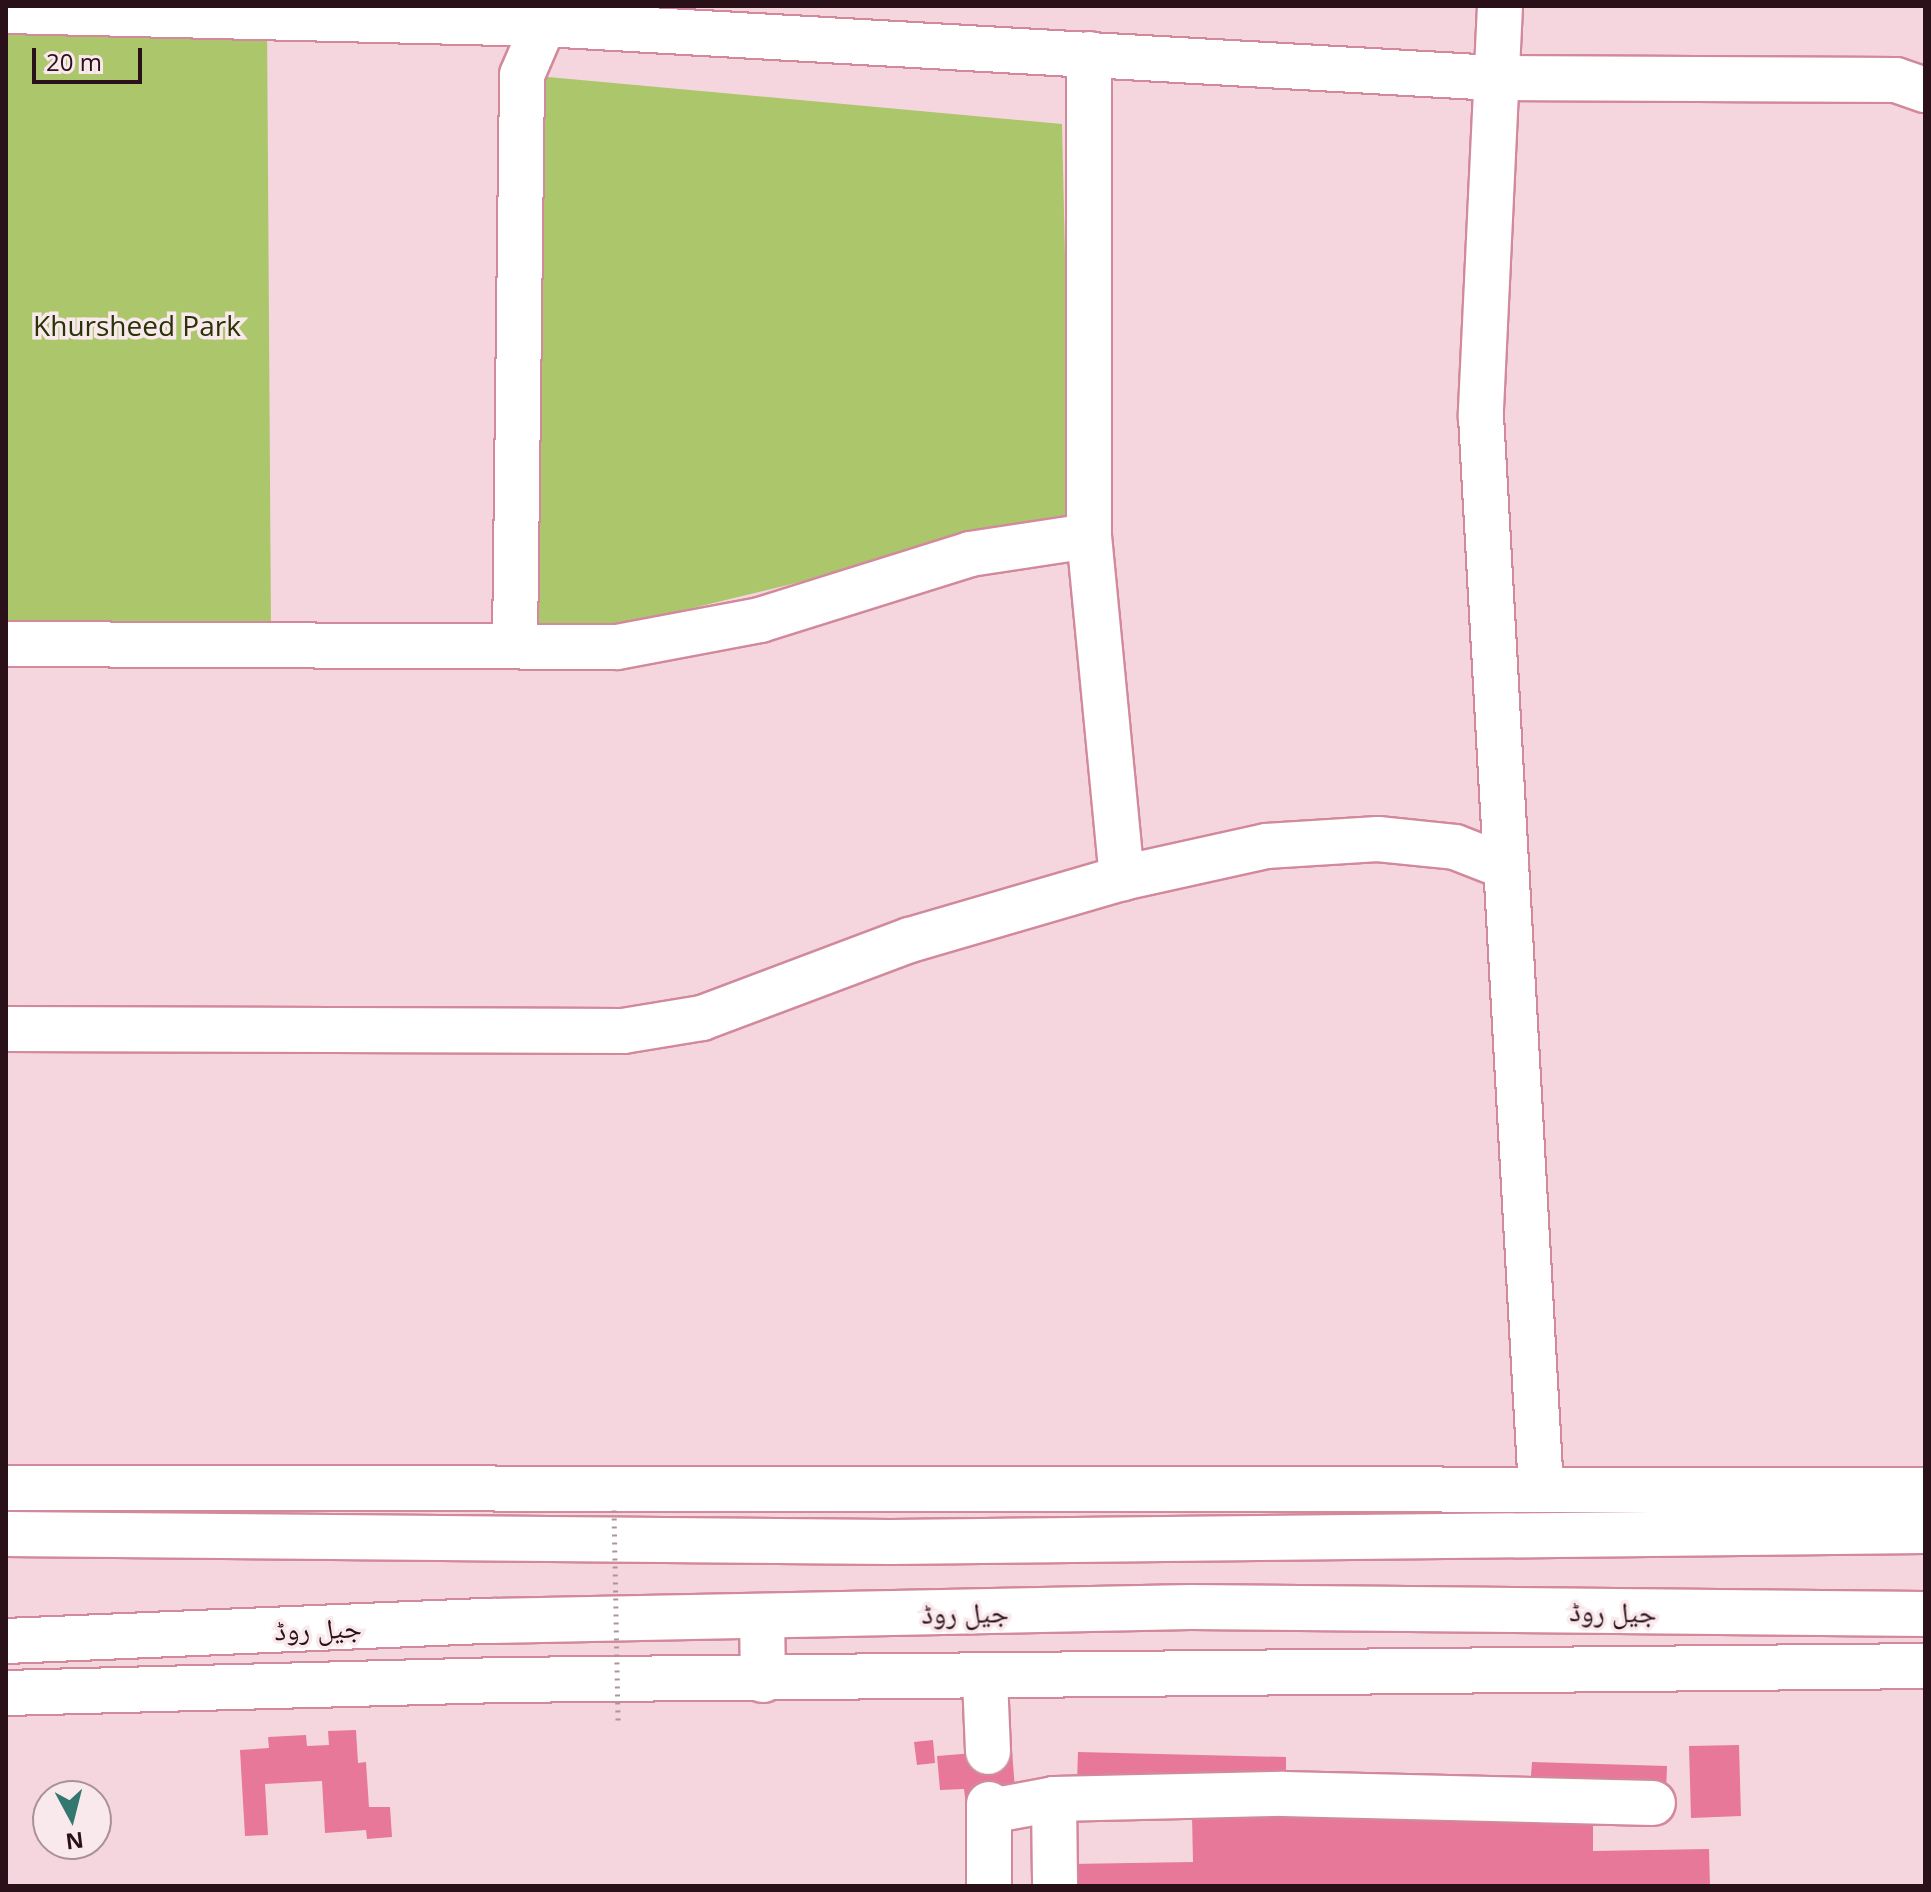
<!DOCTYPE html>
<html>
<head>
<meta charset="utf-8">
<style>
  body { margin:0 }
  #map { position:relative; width:1931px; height:1892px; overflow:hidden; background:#f6d6de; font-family:"Open Sans","Noto Naskh Arabic",sans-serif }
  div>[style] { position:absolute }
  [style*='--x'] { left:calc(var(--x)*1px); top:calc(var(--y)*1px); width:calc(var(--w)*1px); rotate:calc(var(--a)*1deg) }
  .green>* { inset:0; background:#abc66b }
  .building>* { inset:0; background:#e77899 }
  .roads { filter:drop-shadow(2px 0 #d2899c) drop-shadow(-2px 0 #d2899c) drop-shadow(0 2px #d2899c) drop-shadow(0 -2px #d2899c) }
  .minor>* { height:44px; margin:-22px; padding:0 22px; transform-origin:22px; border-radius:22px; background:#fff }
  .major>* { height:44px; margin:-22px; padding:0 22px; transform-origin:22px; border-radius:22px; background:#fff }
  .path-bridge>* { height:5px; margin-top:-2.5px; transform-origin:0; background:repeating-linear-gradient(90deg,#af929a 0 2px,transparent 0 8px) }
  span { translate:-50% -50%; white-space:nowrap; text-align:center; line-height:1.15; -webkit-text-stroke:7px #f9e8ec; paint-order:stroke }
  .park-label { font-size:28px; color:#283405 }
  .street-label { font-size:28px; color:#2a1018 }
  .frame { position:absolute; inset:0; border:8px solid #2a1018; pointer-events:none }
  .north { position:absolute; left:32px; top:1780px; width:80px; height:80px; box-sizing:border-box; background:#f9e8ec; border:2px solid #a69297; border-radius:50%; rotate:173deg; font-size:22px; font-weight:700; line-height:32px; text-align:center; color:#2a1018 }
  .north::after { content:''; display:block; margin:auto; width:28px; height:36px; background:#32786e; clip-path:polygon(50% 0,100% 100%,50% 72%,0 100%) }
  .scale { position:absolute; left:32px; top:48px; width:110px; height:36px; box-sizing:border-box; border:4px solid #2a1018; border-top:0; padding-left:10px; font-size:24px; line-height:28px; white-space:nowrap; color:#2a1018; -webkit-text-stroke:6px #f9e8ec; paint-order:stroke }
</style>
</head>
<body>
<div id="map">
  <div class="green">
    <div style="clip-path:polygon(6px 11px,267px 18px,271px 633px,6px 633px)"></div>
    <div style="clip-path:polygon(537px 76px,1062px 124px,1071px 516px,590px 633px,537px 624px)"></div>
  </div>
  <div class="building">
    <div style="clip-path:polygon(356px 1730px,358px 1763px,366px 1762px,369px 1807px,390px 1807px,392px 1837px,367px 1839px,366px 1830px,325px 1833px,322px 1781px,265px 1784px,268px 1835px,245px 1836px,240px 1750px,269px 1748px,268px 1737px,306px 1735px,307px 1746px,329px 1745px,328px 1731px)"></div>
    <div style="clip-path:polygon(933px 1740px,935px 1763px,917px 1765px,914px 1742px)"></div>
    <div style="clip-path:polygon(1739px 1745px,1741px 1816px,1691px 1818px,1689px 1746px)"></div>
    <div style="clip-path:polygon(1012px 1750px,1016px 1802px,966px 1806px,964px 1789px,940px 1790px,937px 1756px)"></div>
    <div style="clip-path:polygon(1078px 1752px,1286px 1757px,1286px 1785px,1077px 1782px)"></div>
    <div style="clip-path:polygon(1532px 1762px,1667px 1766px,1666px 1794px,1530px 1789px)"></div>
    <div style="clip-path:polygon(1593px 1811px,1593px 1851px,1709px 1849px,1710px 1886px,1069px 1886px,1069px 1864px,1193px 1862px,1192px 1816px)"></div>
  </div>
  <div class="roads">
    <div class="minor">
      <div style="--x:1500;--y:6;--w:410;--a:92.7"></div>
      <div style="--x:1481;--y:416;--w:1074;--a:86.8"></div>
      <div style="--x:6;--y:11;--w:538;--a:1.38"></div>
      <div style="--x:544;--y:24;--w:954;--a:3.25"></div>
      <div style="--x:1496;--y:78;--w:400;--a:0.3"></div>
      <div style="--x:1896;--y:80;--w:31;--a:19"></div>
      <div style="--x:1089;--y:54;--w:482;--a:90"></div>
      <div style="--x:1089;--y:536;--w:344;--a:84.5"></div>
      <div style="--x:515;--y:643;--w:568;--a:-89.29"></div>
      <div style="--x:522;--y:75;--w:56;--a:-66.7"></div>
      <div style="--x:544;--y:24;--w:18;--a:-87"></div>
      <div style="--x:6;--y:644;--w:611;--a:0.28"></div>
      <div style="--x:617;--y:647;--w:146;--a:-10.7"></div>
      <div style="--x:760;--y:620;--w:220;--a:-17.4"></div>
      <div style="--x:970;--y:554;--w:120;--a:-8.6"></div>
      <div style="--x:6;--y:1029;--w:617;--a:0.19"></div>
      <div style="--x:623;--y:1031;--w:80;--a:-9.3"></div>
      <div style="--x:702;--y:1018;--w:222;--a:-20.6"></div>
      <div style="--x:910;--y:940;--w:221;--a:-16.3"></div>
      <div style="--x:1122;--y:878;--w:148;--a:-12.5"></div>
      <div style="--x:1266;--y:846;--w:112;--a:-3.6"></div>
      <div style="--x:1378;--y:839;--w:77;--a:5.9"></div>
      <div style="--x:1455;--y:847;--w:55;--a:21.4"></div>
      <div style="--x:6;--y:1488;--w:1919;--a:0.06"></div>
      <div style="--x:762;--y:1616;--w:64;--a:89.1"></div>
      <div style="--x:985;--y:1679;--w:73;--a:87.6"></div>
      <div style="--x:6;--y:1693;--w:494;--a:-1.5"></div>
      <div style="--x:500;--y:1680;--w:1425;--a:-0.56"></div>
      <div style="--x:1054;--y:1799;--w:87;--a:89.3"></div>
      <div style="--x:990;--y:1811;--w:65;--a:-10.6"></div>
      <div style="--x:1054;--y:1799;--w:229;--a:-1.3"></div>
      <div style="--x:1283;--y:1794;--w:370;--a:1.4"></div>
      <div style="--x:989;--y:1886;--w:82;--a:-90"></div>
    </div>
    <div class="major">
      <div style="--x:6;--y:1534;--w:885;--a:0.52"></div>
      <div style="--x:891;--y:1542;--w:1034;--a:-0.61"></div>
      <div style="--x:6;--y:1641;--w:485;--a:-2.4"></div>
      <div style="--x:491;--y:1621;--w:700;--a:-1.15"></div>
      <div style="--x:1191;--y:1607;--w:734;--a:0.55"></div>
    </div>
  </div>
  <div class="path-bridge">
    <div style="--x:614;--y:1510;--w:210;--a:88.9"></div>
  </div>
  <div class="park-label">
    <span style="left:137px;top:325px">Khursheed Park</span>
  </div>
  <div class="street-label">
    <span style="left:1613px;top:1611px;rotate:1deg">جیل روڈ</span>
    <span style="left:965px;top:1612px;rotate:-1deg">جیل روڈ</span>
    <span style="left:318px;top:1628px;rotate:-2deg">جیل روڈ</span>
  </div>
  <div class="frame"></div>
  <div class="north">N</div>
  <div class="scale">20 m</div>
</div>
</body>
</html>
